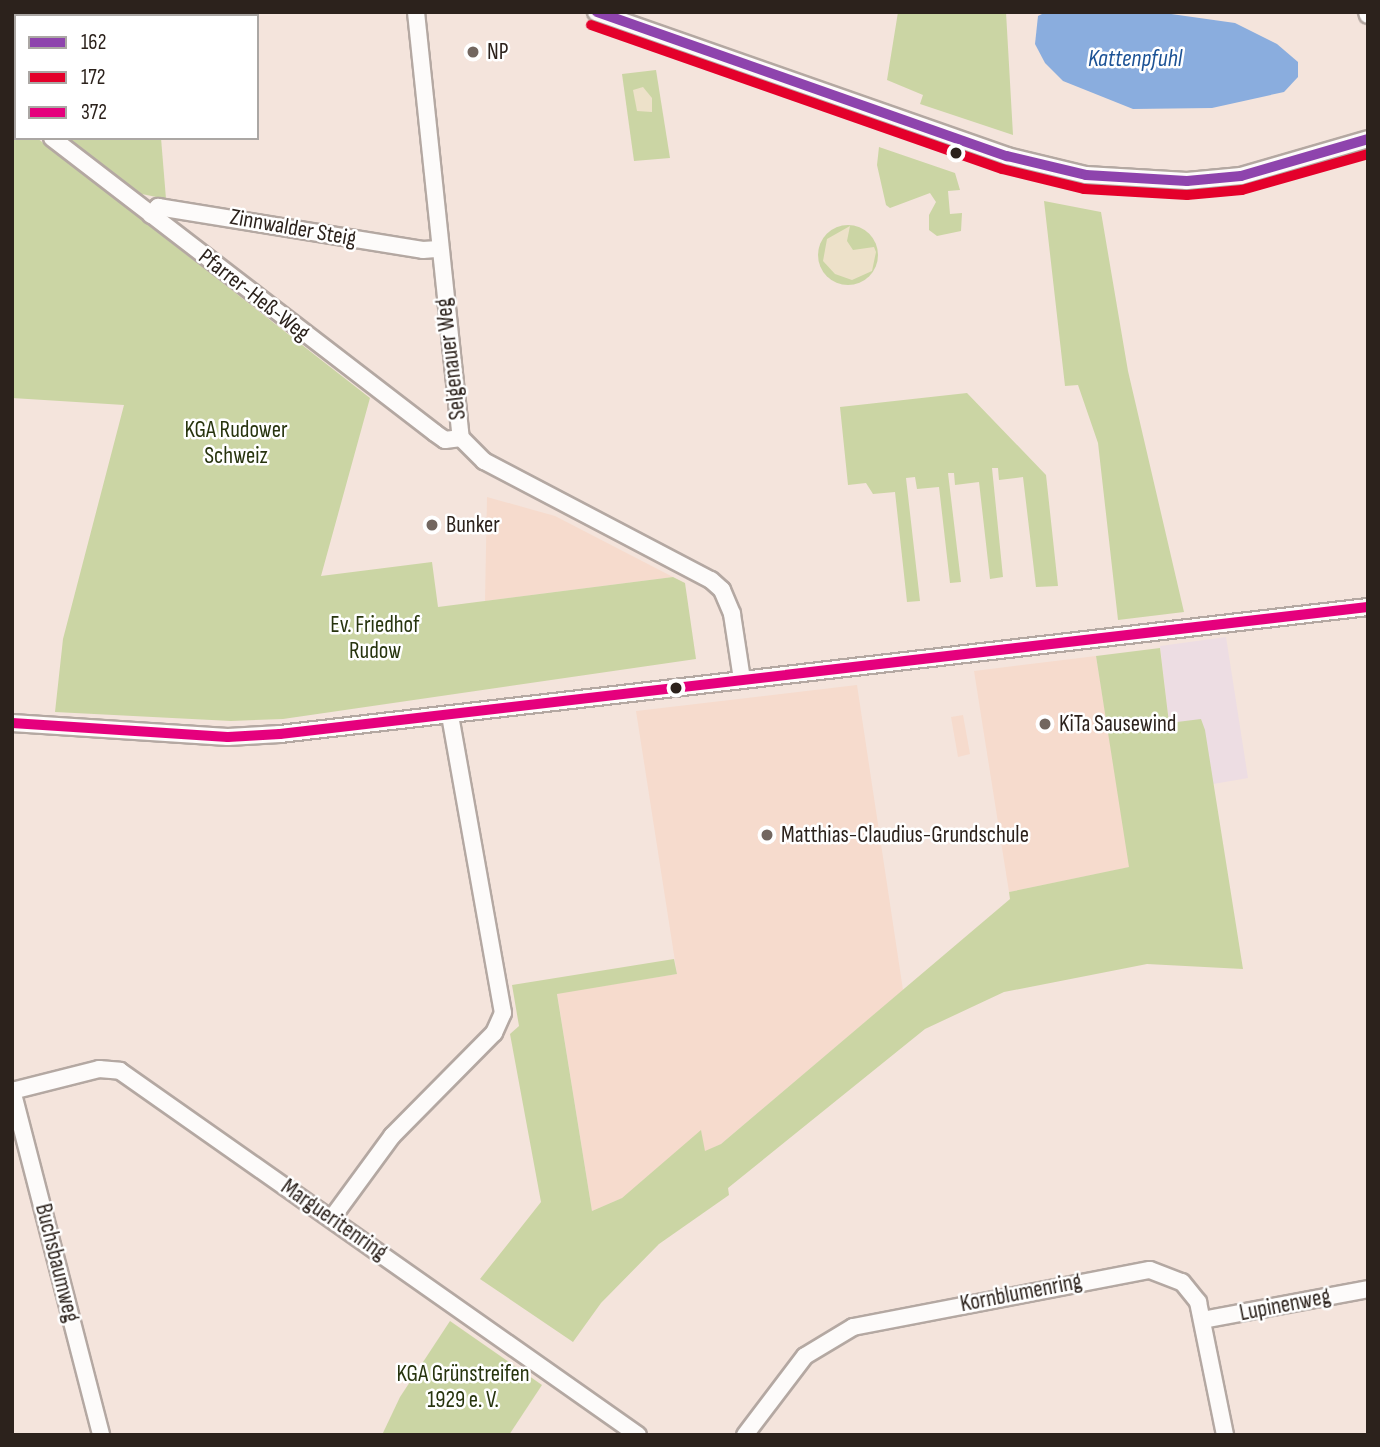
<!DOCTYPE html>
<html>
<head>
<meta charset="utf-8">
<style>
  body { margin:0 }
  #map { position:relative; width:1380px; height:1447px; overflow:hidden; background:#f4e4dc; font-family:"Sofia Sans Condensed",sans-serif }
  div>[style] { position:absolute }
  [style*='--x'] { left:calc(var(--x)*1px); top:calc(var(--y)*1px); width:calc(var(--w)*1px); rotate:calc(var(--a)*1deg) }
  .commercial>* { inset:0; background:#eddde3 }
  .built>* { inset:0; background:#f6dbcd }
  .green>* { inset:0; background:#cbd5a4 }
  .round { border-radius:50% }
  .sand>* { inset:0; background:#ede1c9 }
  .water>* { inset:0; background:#8aadde }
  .roads { filter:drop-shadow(2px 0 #b4a8a2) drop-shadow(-2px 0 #b4a8a2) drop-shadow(0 2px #b4a8a2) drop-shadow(0 -2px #b4a8a2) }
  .minor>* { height:16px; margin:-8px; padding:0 8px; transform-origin:8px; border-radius:8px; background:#fdfbfa }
  .bus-1>* { height:10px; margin:-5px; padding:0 5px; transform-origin:5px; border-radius:5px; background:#8e44ad }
  .bus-2>* { height:10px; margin:-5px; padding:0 5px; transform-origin:5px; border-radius:5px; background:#e4002b }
  .bus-3>* { height:10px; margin:-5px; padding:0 5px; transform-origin:5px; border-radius:5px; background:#e5007d }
  .dots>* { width:19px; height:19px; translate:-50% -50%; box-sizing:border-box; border:4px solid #fff; border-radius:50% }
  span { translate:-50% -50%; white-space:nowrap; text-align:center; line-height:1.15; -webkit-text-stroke:5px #fff; paint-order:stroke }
  .poi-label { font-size:23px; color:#2c221c }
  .left { translate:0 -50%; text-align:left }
  .street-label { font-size:23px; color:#2c221c }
  .park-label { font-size:23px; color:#27340e }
  .water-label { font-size:24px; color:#1c5295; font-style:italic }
  .frame { position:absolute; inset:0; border:14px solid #2c221c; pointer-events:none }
  .legend { position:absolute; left:14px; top:14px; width:245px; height:126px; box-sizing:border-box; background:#fff; border:2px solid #aba7a4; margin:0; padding:9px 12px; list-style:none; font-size:21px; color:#2c221c }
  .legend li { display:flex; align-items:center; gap:14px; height:35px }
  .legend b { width:35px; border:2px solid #aba7a4 }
</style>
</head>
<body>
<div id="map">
  <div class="commercial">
    <div style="clip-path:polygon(1226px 637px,1248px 778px,1213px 784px,1201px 720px,1169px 723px,1160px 646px)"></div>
  </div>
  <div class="built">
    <div style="clip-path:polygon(12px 12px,138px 12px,139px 16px,16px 16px,16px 50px)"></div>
    <div style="clip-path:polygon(487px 497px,555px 516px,673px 577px,485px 601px)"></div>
    <div style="clip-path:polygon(1096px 656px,1130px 867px,1009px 892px,974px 671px)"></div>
    <div style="clip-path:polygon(857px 685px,903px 990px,721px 1144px,704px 1152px,701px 1131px,622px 1198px,592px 1211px,557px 993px,677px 974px,636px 711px)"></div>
    <div style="clip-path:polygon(963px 715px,970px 754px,958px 757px,951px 717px)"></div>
  </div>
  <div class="green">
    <div style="clip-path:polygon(898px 12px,1006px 12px,1013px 135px,920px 104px,923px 95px,887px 80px)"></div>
    <div style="clip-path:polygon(656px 70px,670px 158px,634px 161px,622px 74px)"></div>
    <div style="clip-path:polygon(12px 119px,16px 138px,37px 138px,370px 398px,321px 576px,432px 562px,438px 607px,673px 577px,685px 583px,696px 659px,283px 719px,231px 721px,55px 712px,63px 639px,124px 405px,12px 398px)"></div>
    <div style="clip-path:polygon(66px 138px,161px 138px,166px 199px,137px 193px)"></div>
    <div style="clip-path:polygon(879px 147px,955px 173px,960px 190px,948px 191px,950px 214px,962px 213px,961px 231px,937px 236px,929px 230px,929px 215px,936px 202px,930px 193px,890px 208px,886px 205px,877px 165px)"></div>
    <div style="clip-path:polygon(1044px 201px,1101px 212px,1128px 371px,1184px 612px,1118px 620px,1098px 443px,1078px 385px,1065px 386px)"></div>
    <div class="round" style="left:818px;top:225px;width:60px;height:60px"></div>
    <div style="clip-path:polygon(967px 393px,1046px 475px,1058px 586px,1036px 587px,1023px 477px,999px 480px,998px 468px,992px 468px,1003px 577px,990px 579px,979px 482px,955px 485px,954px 473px,948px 473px,961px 582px,950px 583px,939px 487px,917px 489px,915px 477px,906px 478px,920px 601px,907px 602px,895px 492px,873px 494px,866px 483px,848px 485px,840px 407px)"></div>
    <div style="clip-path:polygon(1160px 648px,1169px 723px,1201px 719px,1205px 730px,1243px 969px,1147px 964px,1004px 992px,925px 1029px,728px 1188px,729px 1195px,659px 1244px,601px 1303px,573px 1342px,480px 1279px,541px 1202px,510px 1034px,519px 1026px,512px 985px,674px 959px,677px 974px,557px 994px,592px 1211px,622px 1198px,701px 1130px,705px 1151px,721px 1144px,1010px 899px,1009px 892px,1129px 867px,1096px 656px)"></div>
    <div style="clip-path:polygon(450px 1321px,542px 1385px,509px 1435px,382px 1435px,400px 1397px)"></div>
  </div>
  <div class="sand">
    <div style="clip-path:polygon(643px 87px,652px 98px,652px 112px,637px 111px,633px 90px)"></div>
    <div style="clip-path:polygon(850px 226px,847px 241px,853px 250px,874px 247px,876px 252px,872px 271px,852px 280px,835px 274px,823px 261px,827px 239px)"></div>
  </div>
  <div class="water">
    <div style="clip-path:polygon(1046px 12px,1157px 12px,1235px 23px,1277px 44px,1298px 62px,1298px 77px,1284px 92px,1212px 108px,1133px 109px,1063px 81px,1045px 63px,1035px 44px,1038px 16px)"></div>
  </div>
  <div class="roads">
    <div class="minor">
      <div style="--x:416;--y:12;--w:428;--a:84"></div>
      <div style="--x:461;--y:438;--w:33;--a:45"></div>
      <div style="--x:484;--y:461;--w:256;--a:27.7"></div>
      <div style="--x:711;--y:580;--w:15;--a:42"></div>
      <div style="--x:722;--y:590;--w:26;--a:67"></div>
      <div style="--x:732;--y:614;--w:66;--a:81.3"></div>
      <div style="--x:596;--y:12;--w:435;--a:19.3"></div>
      <div style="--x:1007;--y:156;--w:81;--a:13.5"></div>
      <div style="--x:1086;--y:175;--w:101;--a:3.4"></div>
      <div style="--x:1187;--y:181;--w:54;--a:-5.3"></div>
      <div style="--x:1241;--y:176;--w:132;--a:-16.2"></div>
      <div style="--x:1367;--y:12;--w:3;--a:72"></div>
      <div style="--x:12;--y:107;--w:5;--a:37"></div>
      <div style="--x:52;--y:138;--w:483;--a:37.6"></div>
      <div style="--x:435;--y:433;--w:12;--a:35"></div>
      <div style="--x:445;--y:440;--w:16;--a:-7"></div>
      <div style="--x:151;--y:215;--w:11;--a:-49"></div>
      <div style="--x:158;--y:207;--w:268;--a:9.2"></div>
      <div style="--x:423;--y:250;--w:16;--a:-4"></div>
      <div style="--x:12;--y:723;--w:216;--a:3.7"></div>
      <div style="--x:228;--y:737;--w:52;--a:-3.3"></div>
      <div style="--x:280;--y:734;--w:1095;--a:-6.66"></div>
      <div style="--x:12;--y:1090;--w:356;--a:75.5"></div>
      <div style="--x:12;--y:1091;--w:90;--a:-14.2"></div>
      <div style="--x:99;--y:1069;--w:21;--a:5"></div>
      <div style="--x:120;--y:1071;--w:633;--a:35.1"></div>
      <div style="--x:332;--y:1218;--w:102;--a:-53.8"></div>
      <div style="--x:392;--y:1136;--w:145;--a:-45.3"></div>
      <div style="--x:494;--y:1033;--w:22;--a:-66"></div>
      <div style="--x:503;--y:1013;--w:303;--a:-100.1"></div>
      <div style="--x:1203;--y:1320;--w:168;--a:-10.6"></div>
      <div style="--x:745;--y:1435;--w:99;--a:-52.8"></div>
      <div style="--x:805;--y:1356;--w:56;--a:-31.1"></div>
      <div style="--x:853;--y:1327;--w:302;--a:-10.9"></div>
      <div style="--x:1150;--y:1270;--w:34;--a:21"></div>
      <div style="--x:1182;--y:1282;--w:26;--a:51"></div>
      <div style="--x:1198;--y:1302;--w:136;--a:78.5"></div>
    </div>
  </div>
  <div class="bus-1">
    <div style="--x:597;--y:12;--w:435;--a:19.4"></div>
    <div style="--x:1007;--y:156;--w:81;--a:13.5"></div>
    <div style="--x:1086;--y:175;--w:101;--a:3.4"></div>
    <div style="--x:1187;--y:181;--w:54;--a:-5.3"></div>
    <div style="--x:1241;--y:176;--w:132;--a:-16.2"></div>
  </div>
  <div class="bus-2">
    <div style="--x:591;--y:25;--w:435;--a:19.3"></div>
    <div style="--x:1002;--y:169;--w:84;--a:13.7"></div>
    <div style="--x:1084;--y:189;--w:103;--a:3.3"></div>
    <div style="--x:1187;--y:195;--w:55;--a:-5.2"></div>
    <div style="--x:1242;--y:190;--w:131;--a:-15.9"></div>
  </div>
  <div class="bus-3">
    <div style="--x:12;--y:723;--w:216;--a:3.7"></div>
    <div style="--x:228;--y:737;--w:52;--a:-3.3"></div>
    <div style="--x:280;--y:734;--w:1095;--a:-6.66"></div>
  </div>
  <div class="dots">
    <div style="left:473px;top:52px;background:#72665f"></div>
    <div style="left:956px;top:153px;background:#2c221c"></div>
    <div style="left:432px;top:525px;background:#72665f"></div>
    <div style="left:676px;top:688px;background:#2c221c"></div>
    <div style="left:1045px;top:724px;background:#72665f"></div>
    <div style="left:767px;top:835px;background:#72665f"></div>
  </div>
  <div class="poi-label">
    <span class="left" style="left:487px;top:52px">NP</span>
    <span class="left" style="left:446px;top:525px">Bunker</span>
    <span class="left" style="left:1059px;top:724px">KiTa Sausewind</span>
    <span class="left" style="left:781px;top:835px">Matthias-Claudius-Grundschule</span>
  </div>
  <div class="street-label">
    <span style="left:293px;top:228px;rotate:10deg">Zinnwalder Steig</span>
    <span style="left:254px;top:295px;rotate:38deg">Pfarrer-Heß-Weg</span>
    <span style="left:451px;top:359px;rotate:-97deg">Selgenauer Weg</span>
    <span style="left:334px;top:1220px;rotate:35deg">Margueritenring</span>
    <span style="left:57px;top:1263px;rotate:76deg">Buchsbaumweg</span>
    <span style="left:1021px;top:1293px;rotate:-11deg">Kornblumenring</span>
    <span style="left:1285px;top:1305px;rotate:-11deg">Lupinenweg</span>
  </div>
  <div class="park-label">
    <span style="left:236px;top:443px">KGA Rudower<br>Schweiz</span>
    <span style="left:375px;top:638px">Ev. Friedhof<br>Rudow</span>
    <span style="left:463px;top:1387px">KGA Grünstreifen<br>1929 e. V.</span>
  </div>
  <div class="water-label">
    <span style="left:1135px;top:59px">Kattenpfuhl</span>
  </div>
  <div class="frame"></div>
  <ul class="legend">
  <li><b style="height:9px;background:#8e44ad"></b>162</li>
  <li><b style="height:9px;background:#e4002b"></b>172</li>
  <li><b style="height:9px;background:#e5007d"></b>372</li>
  </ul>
</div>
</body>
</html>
